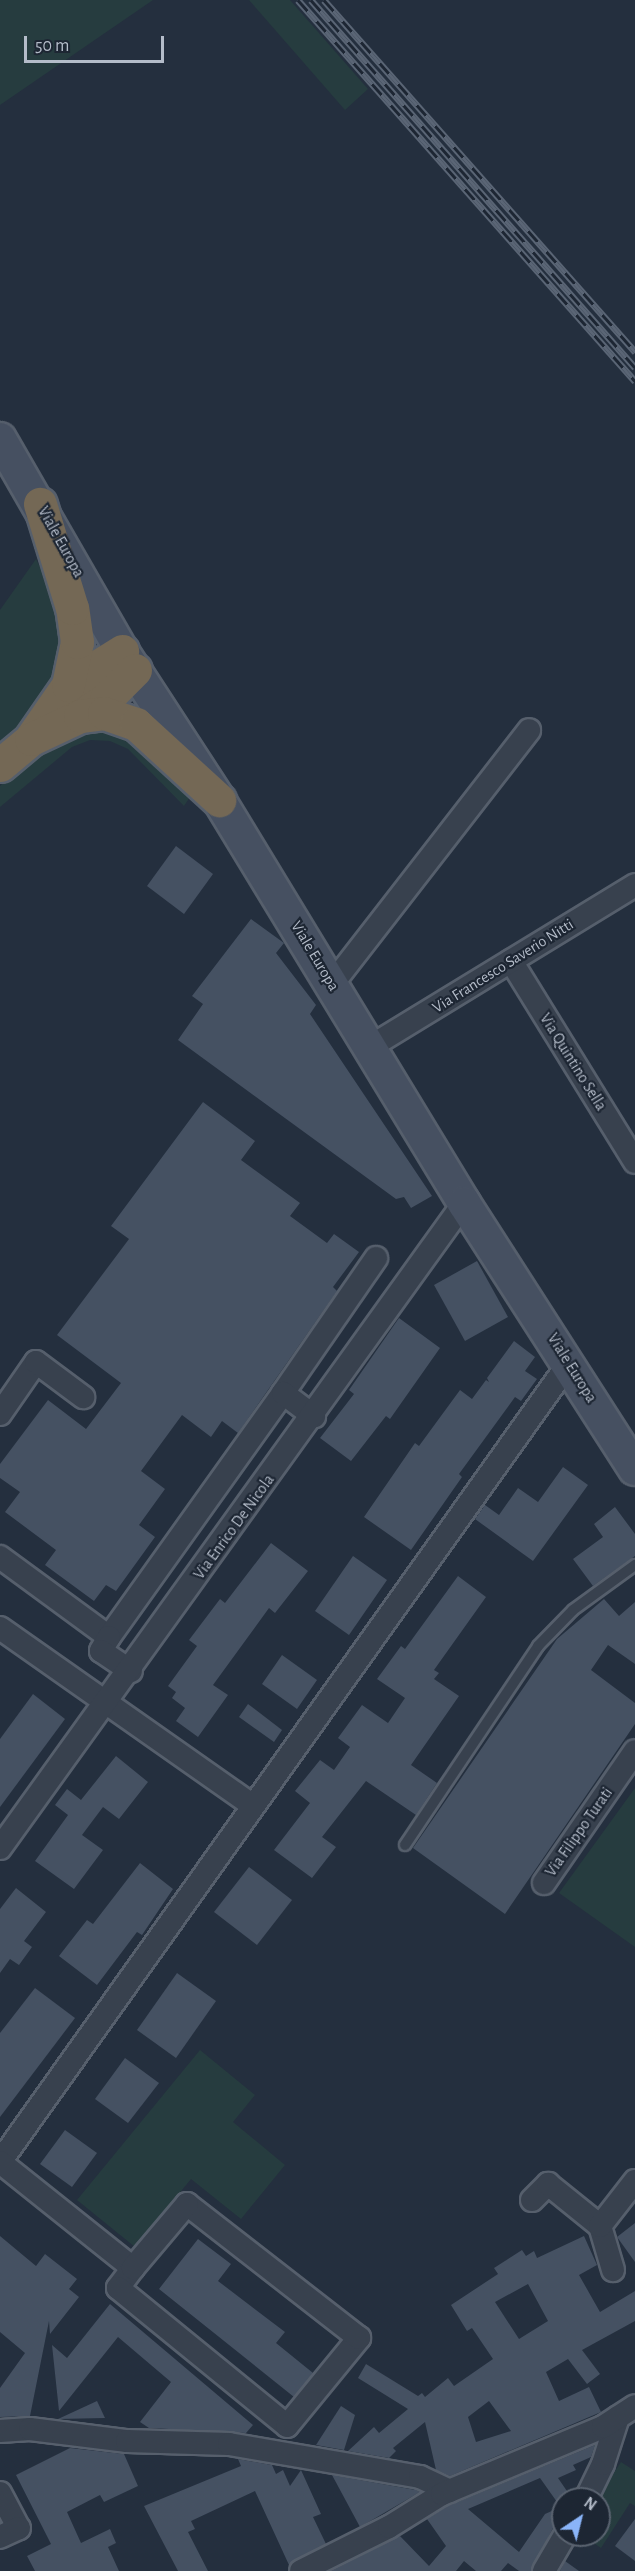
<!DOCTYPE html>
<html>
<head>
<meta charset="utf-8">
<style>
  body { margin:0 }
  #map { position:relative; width:635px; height:2571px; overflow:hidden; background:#242f3e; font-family:"Alegreya Sans",sans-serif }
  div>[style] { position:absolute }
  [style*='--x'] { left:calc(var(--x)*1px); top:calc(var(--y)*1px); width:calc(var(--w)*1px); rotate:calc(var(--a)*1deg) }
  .green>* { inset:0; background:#263c3f }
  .building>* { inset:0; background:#455162 }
  .roads { filter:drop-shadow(2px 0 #565f6c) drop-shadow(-2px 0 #565f6c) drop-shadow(0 2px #565f6c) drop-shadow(0 -2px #565f6c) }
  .lane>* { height:10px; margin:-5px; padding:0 5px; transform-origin:5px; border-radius:5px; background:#38414e }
  .street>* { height:22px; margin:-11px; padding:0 11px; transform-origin:11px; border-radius:11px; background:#38414e }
  .secondary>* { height:32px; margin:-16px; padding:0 16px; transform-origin:16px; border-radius:16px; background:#465061 }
  .highway>* { height:33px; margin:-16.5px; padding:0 16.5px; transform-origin:16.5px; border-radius:16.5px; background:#746855 }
  .rail>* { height:7px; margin-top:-3.5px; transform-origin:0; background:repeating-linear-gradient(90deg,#1d2633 0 14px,#5a6575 0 28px); box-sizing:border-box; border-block:2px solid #5a6575 }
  span { translate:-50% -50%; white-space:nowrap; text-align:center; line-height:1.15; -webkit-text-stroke:4.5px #1d2633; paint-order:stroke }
  .street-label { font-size:16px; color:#b4bcc9 }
  .north { position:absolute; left:551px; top:2487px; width:60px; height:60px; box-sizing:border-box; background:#1d2633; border:2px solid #59626f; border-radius:50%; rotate:35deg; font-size:16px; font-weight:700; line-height:24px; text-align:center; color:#b4bcc9 }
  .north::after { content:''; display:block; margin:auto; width:21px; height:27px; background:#8ab4f8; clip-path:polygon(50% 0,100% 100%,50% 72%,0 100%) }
  .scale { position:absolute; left:24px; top:36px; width:140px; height:27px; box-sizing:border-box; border:3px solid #b4bcc9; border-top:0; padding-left:8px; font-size:18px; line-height:21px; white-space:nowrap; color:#b4bcc9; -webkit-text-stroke:4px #1d2633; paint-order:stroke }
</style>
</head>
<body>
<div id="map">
  <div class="green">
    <div style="clip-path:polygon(0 0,153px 0,0 105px)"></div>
    <div style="clip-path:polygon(249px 0,290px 0,368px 89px,345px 110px)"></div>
    <div style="clip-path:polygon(36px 559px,64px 615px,55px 691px,0 750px,0 610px)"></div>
    <div style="clip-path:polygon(101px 723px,147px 745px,190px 797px,184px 806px,128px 749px,110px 741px,90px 740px,72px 747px,0 807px,0 786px,49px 740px)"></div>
    <div style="clip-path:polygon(635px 1788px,635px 1947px,559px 1893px)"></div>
    <div style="clip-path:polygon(200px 2050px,255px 2095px,233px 2122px,285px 2165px,241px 2219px,191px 2179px,135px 2247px,77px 2200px)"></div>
    <div style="clip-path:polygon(621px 2462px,635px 2471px,635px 2506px,630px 2503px,601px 2548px,582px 2535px,599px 2535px,597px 2499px)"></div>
  </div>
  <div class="building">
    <div style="clip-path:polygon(176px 846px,213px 874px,184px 914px,147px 886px)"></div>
    <div style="clip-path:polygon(251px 919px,284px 943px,276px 953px,316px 1005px,310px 1014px,432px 1196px,411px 1208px,404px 1197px,396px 1199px,178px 1040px,203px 1004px,192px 996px)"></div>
    <div style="clip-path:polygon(203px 1102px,255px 1141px,241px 1160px,300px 1203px,290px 1216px,327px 1243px,334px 1234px,359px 1252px,333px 1287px,337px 1291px,238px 1433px,222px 1421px,211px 1437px,182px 1415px,141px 1471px,165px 1489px,139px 1525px,155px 1537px,116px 1591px,106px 1585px,94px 1601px,45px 1565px,56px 1550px,5px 1512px,20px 1492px,0 1478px,0 1464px,48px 1400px,86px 1429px,121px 1383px,57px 1335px,129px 1239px,111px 1226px)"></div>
    <div style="clip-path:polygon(477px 1261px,508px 1317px,465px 1341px,434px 1285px)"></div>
    <div style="clip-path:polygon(399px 1318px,440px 1348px,390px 1419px,386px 1416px,351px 1461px,320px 1438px,354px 1394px,349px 1390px)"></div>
    <div style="clip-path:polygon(514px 1341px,535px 1357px,525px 1371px,537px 1379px,521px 1401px,515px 1397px,459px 1474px,462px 1477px,411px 1550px,364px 1517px,415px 1443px,419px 1446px,460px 1390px,472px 1399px,486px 1380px,489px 1382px,487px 1378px)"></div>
    <div style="clip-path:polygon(563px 1467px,588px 1485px,533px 1561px,475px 1519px,485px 1505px,499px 1515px,518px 1488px,538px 1502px)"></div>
    <div style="clip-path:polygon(615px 1507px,635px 1534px,635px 1556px,593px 1586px,573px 1559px,603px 1537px,594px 1524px)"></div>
    <div style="clip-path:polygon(271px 1543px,308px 1571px,275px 1613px,269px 1608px,213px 1685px,228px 1695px,198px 1737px,176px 1721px,185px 1708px,172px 1698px,176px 1692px,168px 1686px,197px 1646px,189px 1640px,220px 1599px,225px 1603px)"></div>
    <div style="clip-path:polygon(353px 1556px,387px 1580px,349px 1635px,315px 1611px)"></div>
    <div style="clip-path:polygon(458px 1576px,486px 1597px,434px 1670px,439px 1673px,434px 1679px,459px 1696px,411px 1765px,437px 1783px,416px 1815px,366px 1781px,322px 1837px,336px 1847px,312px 1878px,274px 1850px,310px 1803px,295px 1791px,320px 1760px,334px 1770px,350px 1747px,338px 1738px,362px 1705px,388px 1723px,405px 1698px,377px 1679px,401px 1646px,405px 1649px)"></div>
    <div style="clip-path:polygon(604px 1599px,619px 1616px,635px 1602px,635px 1664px,608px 1645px,591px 1670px,635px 1703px,635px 1724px,505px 1914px,413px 1848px,557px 1639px)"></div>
    <div style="clip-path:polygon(282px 1655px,317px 1680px,297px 1709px,262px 1684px)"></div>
    <div style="clip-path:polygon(33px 1694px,65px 1719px,0 1807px,0 1739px)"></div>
    <div style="clip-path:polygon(248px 1704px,282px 1730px,274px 1742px,239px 1717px)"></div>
    <div style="clip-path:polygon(116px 1756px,148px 1782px,119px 1819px,103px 1807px,82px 1835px,103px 1850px,74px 1889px,35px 1861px,68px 1815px,55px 1805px,67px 1789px,81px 1800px)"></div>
    <div style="clip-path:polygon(140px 1863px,173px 1889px,142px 1935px,137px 1932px,97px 1985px,59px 1956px,87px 1920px,93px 1924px)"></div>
    <div style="clip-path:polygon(249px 1867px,292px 1900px,257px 1945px,214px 1912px)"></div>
    <div style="clip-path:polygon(16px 1888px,46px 1912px,24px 1941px,32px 1947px,19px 1965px,10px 1959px,0 1973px,0 1909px)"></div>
    <div style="clip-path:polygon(177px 1973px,216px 2001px,176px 2058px,137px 2030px)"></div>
    <div style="clip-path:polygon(35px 1988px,75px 2018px,0 2117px,0 2033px)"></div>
    <div style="clip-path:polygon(125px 2058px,159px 2083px,128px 2123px,95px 2099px)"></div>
    <div style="clip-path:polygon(65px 2130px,97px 2153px,72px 2187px,40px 2164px)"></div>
    <div style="clip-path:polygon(635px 2223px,635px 2262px,617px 2237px)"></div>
    <div style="clip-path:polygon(0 2236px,36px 2266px,45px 2254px,77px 2279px,69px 2289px,79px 2297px,50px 2334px,49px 2321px,30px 2416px,0 2417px,0 2388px,25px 2353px,0 2332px)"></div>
    <div style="clip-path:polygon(evenodd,584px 2236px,597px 2265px,579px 2275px,600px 2312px,635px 2291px,635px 2321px,582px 2350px,600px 2374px,587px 2384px,568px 2359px,546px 2372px,559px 2401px,589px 2387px,601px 2412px,450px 2476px,436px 2470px,425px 2422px,393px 2448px,396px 2451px,389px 2458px,348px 2451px,374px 2427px,379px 2433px,408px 2409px,358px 2378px,366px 2364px,418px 2396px,422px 2393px,425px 2397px,448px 2378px,454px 2386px,493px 2359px,472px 2328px,467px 2331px,451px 2305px,498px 2274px,494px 2268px,522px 2250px,526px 2256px,534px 2251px,537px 2258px,584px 2236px,528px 2284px,548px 2321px,519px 2339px,495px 2302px,528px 2284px,584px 2236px,489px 2401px,511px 2431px,476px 2442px,468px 2417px,489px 2401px)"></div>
    <div style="clip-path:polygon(198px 2239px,231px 2264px,218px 2281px,285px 2332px,276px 2343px,313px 2373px,294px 2397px,159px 2289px)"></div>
    <div style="clip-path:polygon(110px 2304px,253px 2425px,246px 2433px,149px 2428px,140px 2422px,171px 2382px,118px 2337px,59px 2411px,52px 2345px,67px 2358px)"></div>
    <div style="clip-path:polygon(97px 2401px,105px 2418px,58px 2419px)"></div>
    <div style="clip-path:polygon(341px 2406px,355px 2415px,344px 2450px,316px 2445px)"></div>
    <div style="clip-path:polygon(595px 2445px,591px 2457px,573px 2465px,576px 2470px,558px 2478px,569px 2494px,557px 2502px,540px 2478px,468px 2509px,519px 2552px,545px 2514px,554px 2510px,563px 2516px,563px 2522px,553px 2528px,531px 2571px,519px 2571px,508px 2563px,501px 2571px,476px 2571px,464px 2561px,456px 2571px,331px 2571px,400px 2536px,429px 2566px,446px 2546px,427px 2519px,448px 2506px)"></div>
    <div style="clip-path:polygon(70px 2448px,124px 2454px,138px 2486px,104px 2502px,100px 2495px,67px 2512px,81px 2543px,110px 2529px,116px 2543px,108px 2547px,119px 2571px,35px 2571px,27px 2556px,51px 2544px,16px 2475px)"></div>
    <div style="clip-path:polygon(238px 2459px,272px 2465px,276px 2474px,283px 2470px,290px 2486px,301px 2470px,321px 2514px,313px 2517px,326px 2544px,289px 2565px,255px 2491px,191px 2521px,195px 2529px,188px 2532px,208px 2571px,178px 2571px,144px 2506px,241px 2466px)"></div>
    <div style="clip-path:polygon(332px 2475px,416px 2490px,420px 2492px,360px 2527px)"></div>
    <div style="clip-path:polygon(635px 2519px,635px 2561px,615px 2546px)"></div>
    <div style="clip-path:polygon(565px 2561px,579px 2571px,560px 2571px)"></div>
  </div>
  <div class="roads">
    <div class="lane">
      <div style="--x:405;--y:1845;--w:239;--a:-56.2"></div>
      <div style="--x:538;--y:1646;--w:50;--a:-45.8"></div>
      <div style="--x:573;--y:1610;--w:77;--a:-36"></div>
    </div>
    <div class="street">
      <div style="--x:511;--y:961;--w:236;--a:58.3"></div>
      <div style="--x:333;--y:983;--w:320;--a:-52.2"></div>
      <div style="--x:370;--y:1047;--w:311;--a:-31.4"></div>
      <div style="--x:283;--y:1393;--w:164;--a:-55.4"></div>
      <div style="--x:0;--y:1414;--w:63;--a:-55.3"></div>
      <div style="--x:36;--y:1362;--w:59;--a:36.7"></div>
      <div style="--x:0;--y:1557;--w:135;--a:36.3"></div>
      <div style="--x:109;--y:1637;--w:300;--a:-54.5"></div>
      <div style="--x:283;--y:1393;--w:39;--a:37"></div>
      <div style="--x:0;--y:1628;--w:309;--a:35.1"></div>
      <div style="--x:109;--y:1637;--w:16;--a:120"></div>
      <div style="--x:101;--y:1651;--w:36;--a:34"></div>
      <div style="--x:0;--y:1848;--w:795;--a:-54.27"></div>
      <div style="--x:544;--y:1883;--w:160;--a:-55.4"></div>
      <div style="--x:0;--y:2162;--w:981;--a:-54.54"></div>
      <div style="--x:0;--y:2162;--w:170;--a:38.6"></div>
      <div style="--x:133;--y:2268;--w:25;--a:127"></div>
      <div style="--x:118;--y:2288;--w:218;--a:39.2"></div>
      <div style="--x:287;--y:2426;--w:114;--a:-50.7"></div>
      <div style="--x:359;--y:2338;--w:218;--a:-142.1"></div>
      <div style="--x:187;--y:2204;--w:84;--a:130.2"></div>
      <div style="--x:532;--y:2200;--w:23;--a:-45"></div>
      <div style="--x:548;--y:2184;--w:67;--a:38.9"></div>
      <div style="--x:600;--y:2226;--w:46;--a:73.5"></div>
      <div style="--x:600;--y:2226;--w:57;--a:-52.1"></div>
      <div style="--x:0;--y:2431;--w:30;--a:-4"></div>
      <div style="--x:30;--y:2429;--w:98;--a:7.1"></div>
      <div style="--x:127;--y:2441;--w:102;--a:1.7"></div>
      <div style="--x:229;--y:2444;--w:194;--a:9.8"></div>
      <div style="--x:420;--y:2477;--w:33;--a:25"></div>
      <div style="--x:0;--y:2493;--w:40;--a:62"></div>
      <div style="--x:19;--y:2528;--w:21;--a:155"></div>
      <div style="--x:586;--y:2499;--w:39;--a:-64"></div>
      <div style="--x:603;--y:2464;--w:49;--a:-72.3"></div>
      <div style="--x:301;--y:2571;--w:98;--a:-26.6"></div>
      <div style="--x:389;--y:2527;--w:62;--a:-31.9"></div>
      <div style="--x:442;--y:2494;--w:174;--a:-22.6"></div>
      <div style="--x:603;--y:2427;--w:38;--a:-33"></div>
      <div style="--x:544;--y:2571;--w:42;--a:-59.7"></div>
    </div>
    <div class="secondary">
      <div style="--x:0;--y:439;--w:245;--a:60.1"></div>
      <div style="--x:122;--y:651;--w:178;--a:56.9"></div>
      <div style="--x:219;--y:800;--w:472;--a:58.7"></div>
      <div style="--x:464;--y:1203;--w:316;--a:57.3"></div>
    </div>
    <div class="highway">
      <div style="--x:68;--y:685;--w:64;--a:-32.2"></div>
      <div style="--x:80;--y:716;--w:31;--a:-33"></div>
      <div style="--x:106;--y:699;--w:41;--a:-45"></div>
      <div style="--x:32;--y:737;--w:63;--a:-55.3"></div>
      <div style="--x:68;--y:685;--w:44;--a:-78.2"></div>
      <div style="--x:77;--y:642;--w:34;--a:-98"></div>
      <div style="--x:72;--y:608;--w:109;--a:-107.1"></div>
      <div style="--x:0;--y:765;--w:40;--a:-40"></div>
      <div style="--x:31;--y:739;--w:54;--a:-25.1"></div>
      <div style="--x:80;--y:716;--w:24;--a:-7"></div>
      <div style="--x:104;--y:713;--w:34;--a:19"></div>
      <div style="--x:136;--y:724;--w:113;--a:42.5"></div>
    </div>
  </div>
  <div class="rail">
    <div style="--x:298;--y:0;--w:509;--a:48.51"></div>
    <div style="--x:311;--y:0;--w:490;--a:48.6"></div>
    <div style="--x:324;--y:0;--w:470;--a:48.5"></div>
  </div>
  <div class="street-label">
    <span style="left:61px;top:542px;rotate:61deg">Viale Europa</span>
    <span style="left:315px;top:956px;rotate:59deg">Viale Europa</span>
    <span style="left:503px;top:966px;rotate:-32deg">Via Francesco Saverio Nitti</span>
    <span style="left:573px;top:1062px;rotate:58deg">Via Quintino Sella</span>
    <span style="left:572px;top:1368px;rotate:58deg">Viale Europa</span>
    <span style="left:234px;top:1527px;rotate:-54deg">Via Enrico De Nicola</span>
    <span style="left:579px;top:1832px;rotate:-55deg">Via Filippo Turati</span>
  </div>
  <div class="north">N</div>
  <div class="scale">50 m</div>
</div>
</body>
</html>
